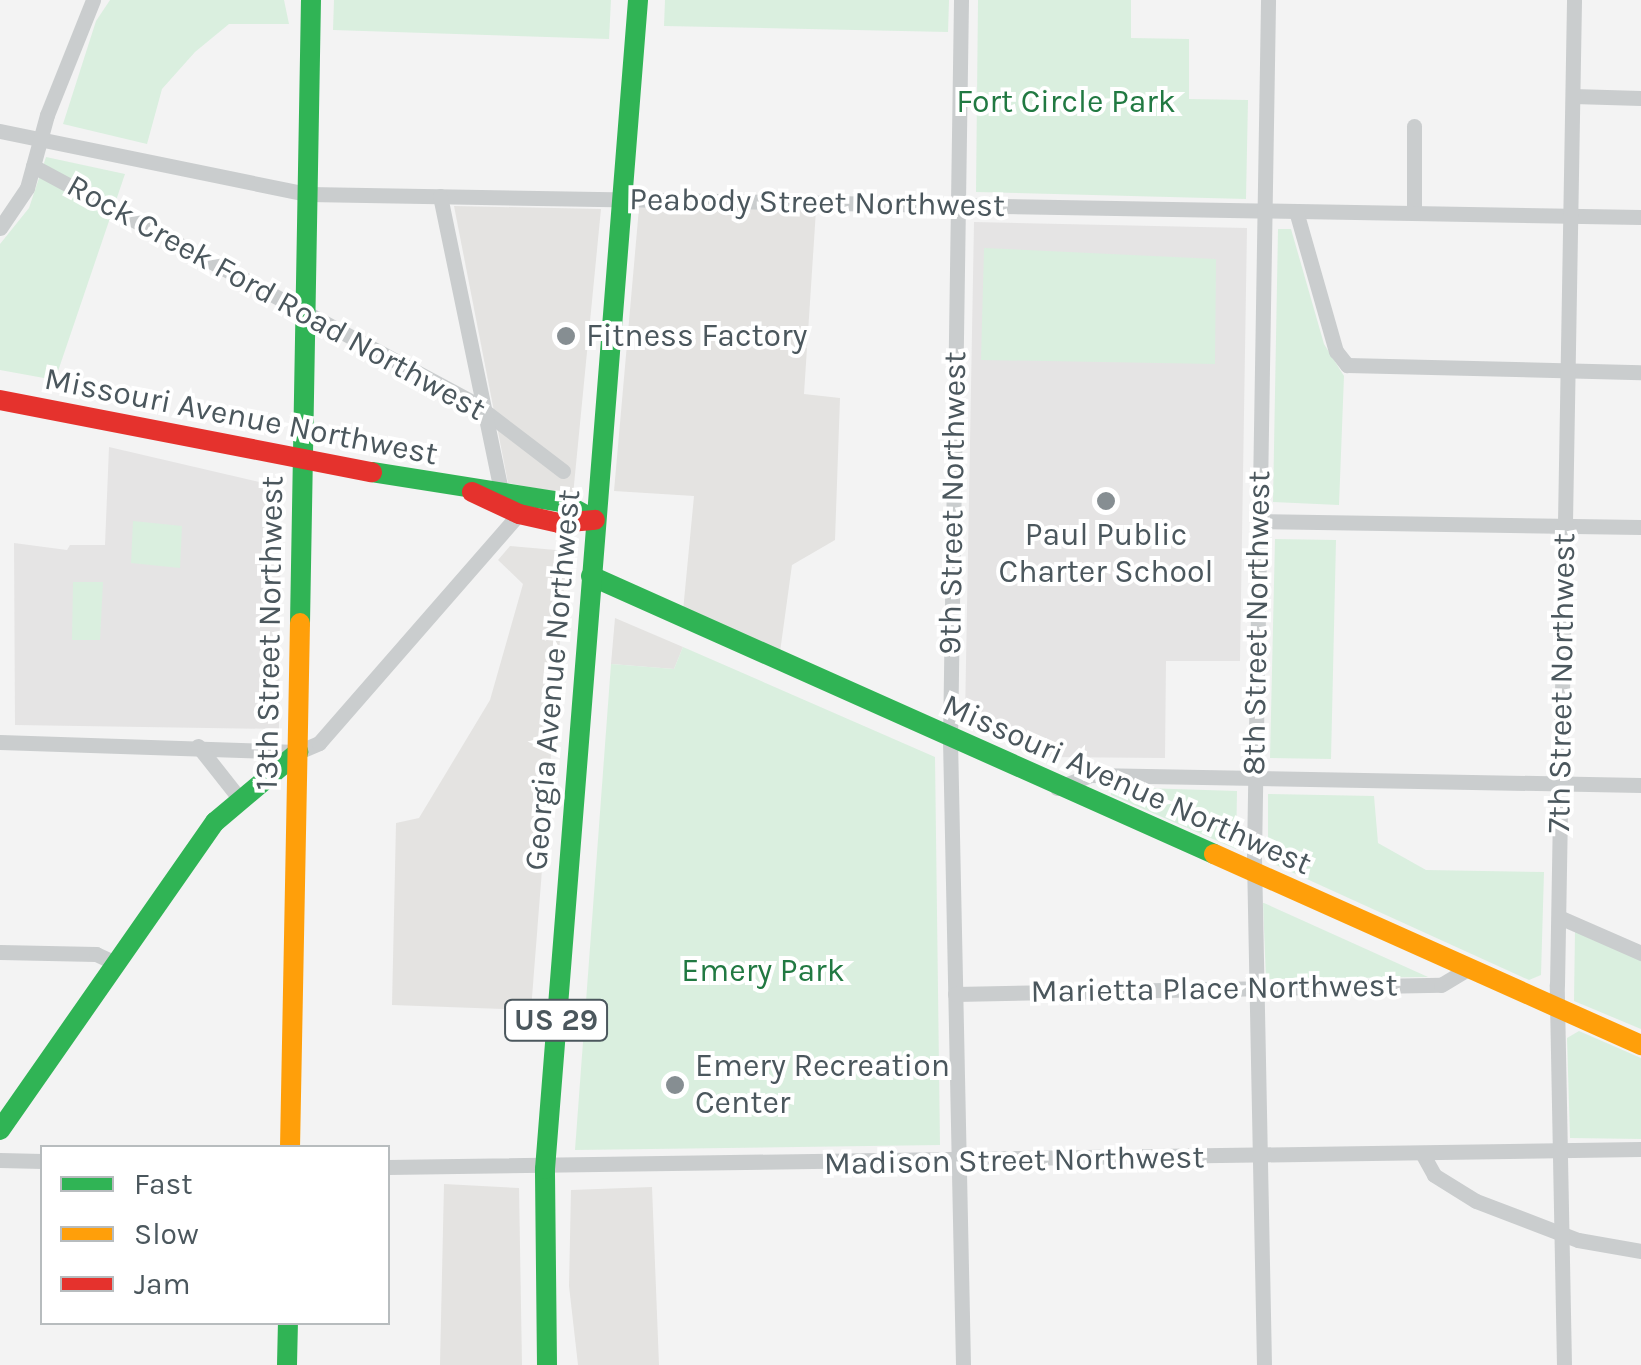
<!DOCTYPE html>
<html>
<head>
<meta charset="utf-8">
<style>
  body { margin:0 }
  #map { position:relative; width:1641px; height:1365px; overflow:hidden; background:#f3f3f3; font-family:Karla,sans-serif }
  div>[style] { position:absolute }
  [style*='--x'] { left:calc(var(--x)*1px); top:calc(var(--y)*1px); width:calc(var(--w)*1px); rotate:calc(var(--a)*1deg) }
  .commercial>* { inset:0; background:#e4e3e1 }
  .education>* { inset:0; background:#e5e4e4 }
  .green>* { inset:0; background:#daefdf }
  .street>* { height:15px; margin:-7.5px; padding:0 7.5px; transform-origin:7.5px; border-radius:7.5px; background:#cacdce }
  .fast>* { height:20px; margin:-10px; padding:0 10px; transform-origin:10px; border-radius:10px; background:#30b455 }
  .slow>* { height:20px; margin:-10px; padding:0 10px; transform-origin:10px; border-radius:10px; background:#ff9f0a }
  .jam>* { height:20px; margin:-10px; padding:0 10px; transform-origin:10px; border-radius:10px; background:#e5322d }
  .dots>* { width:28px; height:28px; translate:-50% -50%; box-sizing:border-box; border:5px solid #fff; border-radius:50% }
  span { translate:-50% -50%; white-space:nowrap; text-align:center; line-height:1.15; -webkit-text-stroke:8px #fff; paint-order:stroke }
  .shield-label span { padding:2px 8px; background:#fff; border:2px solid; border-radius:8px; -webkit-text-stroke-width:0 }
  .shield-label { font-size:30px; color:#4b575d; font-weight:700 }
  .park-label { font-size:32px; color:#217942 }
  .street-label { font-size:32px; color:#4b575d }
  .poi-label { font-size:32px; color:#4b575d }
  .left { translate:0 -50%; text-align:left }
  .legend { position:absolute; left:40px; top:1145px; width:350px; height:180px; box-sizing:border-box; background:#fff; border:2px solid #b7bcbe; margin:0; padding:12px 18px; list-style:none; font-size:30px; color:#4b575d }
  .legend li { display:flex; align-items:center; gap:20px; height:50px }
  .legend b { width:50px; border:2px solid #b7bcbe }
</style>
</head>
<body>
<div id="map">
  <div class="commercial">
    <div style="clip-path:polygon(454px 206px,601px 209px,573px 495px,508px 483px)"></div>
    <div style="clip-path:polygon(639px 208px,816px 210px,804px 394px,840px 398px,835px 540px,792px 565px,780px 652px,683px 611px,694px 496px,614px 491px)"></div>
    <div style="clip-path:polygon(510px 546px,567px 551px,531px 1010px,392px 1005px,396px 823px,419px 818px,490px 700px,523px 584px,498px 560px)"></div>
    <div style="clip-path:polygon(615px 618px,683px 647px,674px 669px,611px 664px)"></div>
    <div style="clip-path:polygon(444px 1184px,519px 1188px,522px 1365px,440px 1365px)"></div>
    <div style="clip-path:polygon(652px 1187px,659px 1365px,578px 1365px,569px 1286px,571px 1190px)"></div>
  </div>
  <div class="education">
    <div style="clip-path:polygon(974px 222px,1247px 228px,1240px 661px,1166px 661px,1165px 758px,1045px 757px,972px 727px,965px 717px)"></div>
    <div style="clip-path:polygon(109px 447px,272px 485px,281px 493px,279px 729px,15px 725px,14px 543px,67px 550px,70px 545px,105px 545px)"></div>
  </div>
  <div class="green">
    <div style="clip-path:polygon(110px 0,284px 0,289px 24px,229px 24px,195px 52px,162px 89px,147px 144px,63px 124px,96px 21px)"></div>
    <div style="clip-path:polygon(334px 0,611px 0,609px 39px,333px 30px)"></div>
    <div style="clip-path:polygon(665px 0,949px 0,948px 32px,664px 26px)"></div>
    <div style="clip-path:polygon(978px 0,1131px 0,1131px 38px,1189px 39px,1189px 99px,1248px 100px,1246px 199px,976px 192px)"></div>
    <div style="clip-path:polygon(46px 157px,125px 174px,55px 380px,0 370px,0 244px,29px 208px)"></div>
    <div style="clip-path:polygon(1278px 229px,1291px 229px,1324px 344px,1344px 376px,1339px 505px,1273px 502px)"></div>
    <div style="clip-path:polygon(984px 248px,1216px 259px,1215px 364px,981px 360px)"></div>
    <div style="clip-path:polygon(133px 521px,182px 526px,180px 568px,131px 563px)"></div>
    <div style="clip-path:polygon(1275px 539px,1336px 540px,1331px 759px,1270px 758px)"></div>
    <div style="clip-path:polygon(73px 582px,103px 582px,100px 640px,72px 640px)"></div>
    <div style="clip-path:polygon(683px 647px,935px 757px,940px 1145px,575px 1150px,611px 664px,674px 669px)"></div>
    <div style="clip-path:polygon(1111px 787px,1237px 791px,1236px 849px,1111px 795px)"></div>
    <div style="clip-path:polygon(1268px 794px,1374px 796px,1378px 843px,1426px 870px,1544px 872px,1541px 975px,1529px 980px,1276px 865px,1268px 851px)"></div>
    <div style="clip-path:polygon(1263px 903px,1264px 903px,1428px 977px,1266px 979px)"></div>
    <div style="clip-path:polygon(1575px 931px,1641px 960px,1641px 1029px,1574px 1001px)"></div>
    <div style="clip-path:polygon(1579px 1031px,1641px 1058px,1641px 1139px,1570px 1138px,1567px 1038px)"></div>
  </div>
  <div class="street">
    <div style="--x:961;--y:0;--w:739;--a:90.85"></div>
    <div style="--x:950;--y:739;--w:626;--a:88.81"></div>
    <div style="--x:1573;--y:96;--w:68;--a:1.7"></div>
    <div style="--x:1414;--y:126;--w:87;--a:90"></div>
    <div style="--x:0;--y:131;--w:314;--a:11.6"></div>
    <div style="--x:308;--y:194;--w:1333;--a:0.99"></div>
    <div style="--x:33;--y:166;--w:501;--a:28.25"></div>
    <div style="--x:474;--y:403;--w:112;--a:37.4"></div>
    <div style="--x:440;--y:196;--w:301;--a:78.3"></div>
    <div style="--x:1296;--y:211;--w:146;--a:74.1"></div>
    <div style="--x:1336;--y:351;--w:18;--a:52"></div>
    <div style="--x:1347;--y:365;--w:294;--a:1.4"></div>
    <div style="--x:0;--y:228;--w:48;--a:-56"></div>
    <div style="--x:27;--y:188;--w:76;--a:-74.7"></div>
    <div style="--x:47;--y:115;--w:124;--a:-68.2"></div>
    <div style="--x:1258;--y:521;--w:383;--a:0.9"></div>
    <div style="--x:0;--y:742;--w:298;--a:1.9"></div>
    <div style="--x:298;--y:752;--w:23;--a:-23"></div>
    <div style="--x:319;--y:743;--w:304;--a:-48.9"></div>
    <div style="--x:198;--y:746;--w:66;--a:51.7"></div>
    <div style="--x:1057;--y:788;--w:36;--a:-21"></div>
    <div style="--x:1091;--y:775;--w:550;--a:1.04"></div>
    <div style="--x:1559;--y:917;--w:90;--a:23.7"></div>
    <div style="--x:0;--y:952;--w:96;--a:1.2"></div>
    <div style="--x:96;--y:954;--w:21;--a:25"></div>
    <div style="--x:955;--y:994;--w:486;--a:-1.1"></div>
    <div style="--x:1441;--y:985;--w:31;--a:-31"></div>
    <div style="--x:1422;--y:1153;--w:25;--a:61"></div>
    <div style="--x:1434;--y:1175;--w:49;--a:31.8"></div>
    <div style="--x:1476;--y:1201;--w:109;--a:20.9"></div>
    <div style="--x:1578;--y:1240;--w:64;--a:9.9"></div>
    <div style="--x:0;--y:1160;--w:42;--a:1.4"></div>
    <div style="--x:388;--y:1167;--w:1253;--a:-0.82"></div>
    <div style="--x:1264;--y:1365;--w:509;--a:-91.13"></div>
    <div style="--x:1254;--y:856;--w:856;--a:-89.06"></div>
    <div style="--x:1564;--y:1365;--w:380;--a:-91.1"></div>
    <div style="--x:1557;--y:985;--w:985;--a:-89.01"></div>
  </div>
  <div class="fast">
    <div style="--x:372;--y:472;--w:192;--a:9"></div>
    <div style="--x:562;--y:502;--w:38;--a:29"></div>
    <div style="--x:591;--y:576;--w:682;--a:24.05"></div>
    <div style="--x:300;--y:623;--w:623;--a:-88.99"></div>
    <div style="--x:0;--y:1130;--w:376;--a:-55.1"></div>
    <div style="--x:215;--y:822;--w:109;--a:-40.1"></div>
    <div style="--x:287;--y:1365;--w:43;--a:-88.7"></div>
    <div style="--x:547;--y:1365;--w:196;--a:-90.6"></div>
    <div style="--x:545;--y:1169;--w:1173;--a:-85.45"></div>
  </div>
  <div class="slow">
    <div style="--x:1214;--y:854;--w:468;--a:24.1"></div>
    <div style="--x:290;--y:1148;--w:525;--a:-88.91"></div>
  </div>
  <div class="jam">
    <div style="--x:0;--y:400;--w:379;--a:11"></div>
    <div style="--x:472;--y:492;--w:52;--a:25.1"></div>
    <div style="--x:519;--y:514;--w:41;--a:12.7"></div>
    <div style="--x:559;--y:523;--w:36;--a:-5"></div>
  </div>
  <div class="dots">
    <div style="left:566px;top:336px;background:#868e92"></div>
    <div style="left:1106px;top:501px;background:#868e92"></div>
    <div style="left:675px;top:1085px;background:#868e92"></div>
  </div>
  <div class="shield-label">
    <span style="left:556px;top:1020px">US 29</span>
  </div>
  <div class="park-label">
    <span style="left:1066px;top:102px">Fort Circle Park</span>
    <span style="left:763px;top:971px">Emery Park</span>
  </div>
  <div class="street-label">
    <span style="left:817px;top:203px;rotate:1deg">Peabody Street Northwest</span>
    <span style="left:276px;top:298px;rotate:29deg">Rock Creek Ford Road Northwest</span>
    <span style="left:241px;top:417px;rotate:11deg">Missouri Avenue Northwest</span>
    <span style="left:953px;top:503px;rotate:-89deg">9th Street Northwest</span>
    <span style="left:1257px;top:623px;rotate:-89deg">8th Street Northwest</span>
    <span style="left:270px;top:633px;rotate:-89deg">13th Street Northwest</span>
    <span style="left:553px;top:680px;rotate:-85deg">Georgia Avenue Northwest</span>
    <span style="left:1562px;top:683px;rotate:-89deg">7th Street Northwest</span>
    <span style="left:1127px;top:785px;rotate:24deg">Missouri Avenue Northwest</span>
    <span style="left:1214px;top:989px;rotate:-1deg">Marietta Place Northwest</span>
    <span style="left:1014px;top:1161px;rotate:-1deg">Madison Street Northwest</span>
  </div>
  <div class="poi-label">
    <span class="left" style="left:586px;top:336px">Fitness Factory</span>
    <span style="left:1106px;top:554px">Paul Public<br>Charter School</span>
    <span class="left" style="left:695px;top:1085px">Emery Recreation<br>Center</span>
  </div>
  <ul class="legend">
  <li><b style="height:12px;background:#30b455"></b>Fast</li>
  <li><b style="height:12px;background:#ff9f0a"></b>Slow</li>
  <li><b style="height:12px;background:#e5322d"></b>Jam</li>
  </ul>
</div>
</body>
</html>
